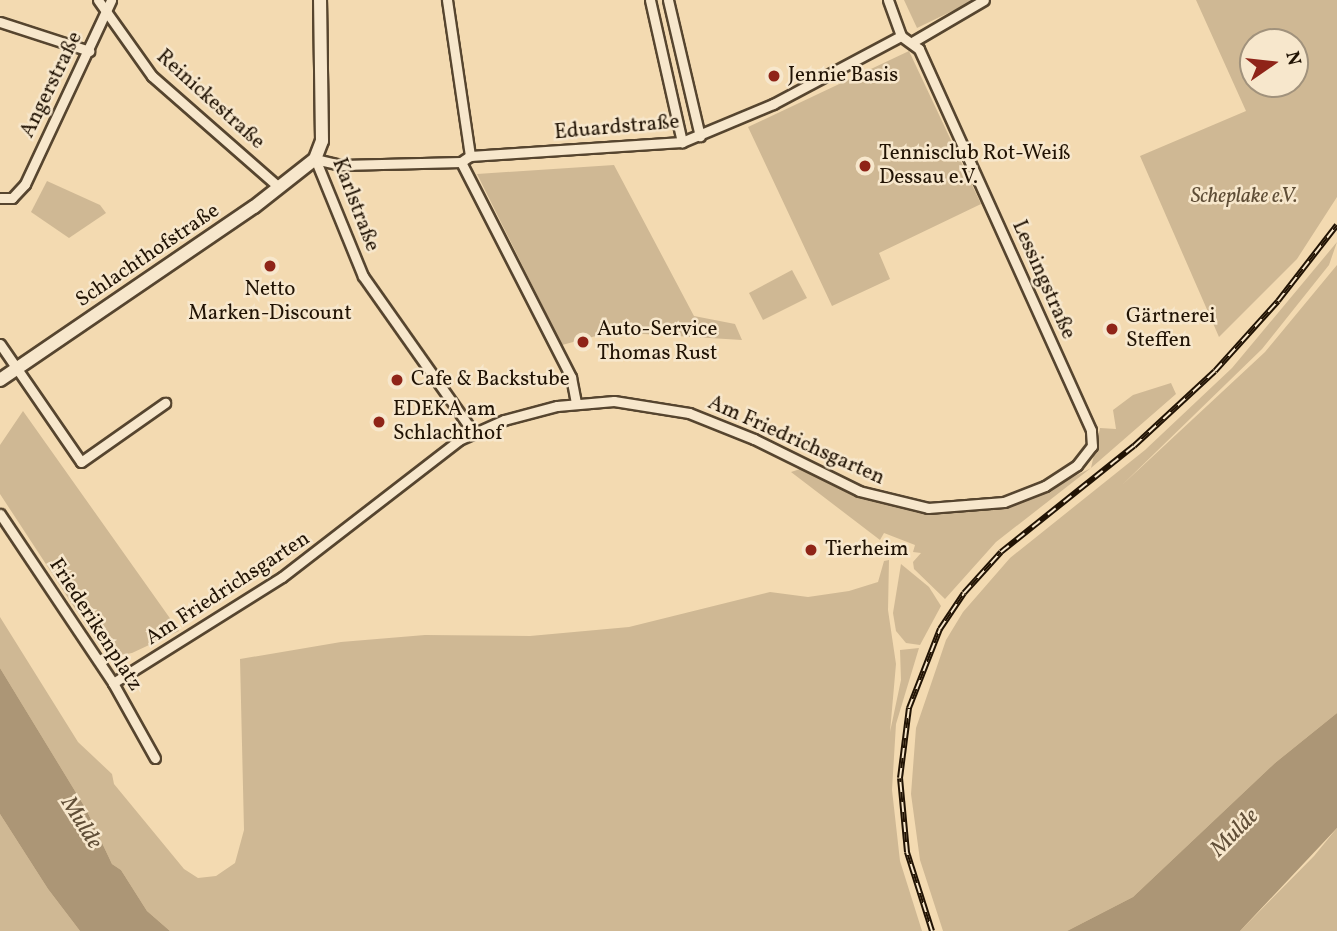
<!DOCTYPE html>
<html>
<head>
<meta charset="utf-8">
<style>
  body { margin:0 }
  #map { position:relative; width:1337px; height:931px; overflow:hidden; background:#f3dab1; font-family:Vollkorn,serif }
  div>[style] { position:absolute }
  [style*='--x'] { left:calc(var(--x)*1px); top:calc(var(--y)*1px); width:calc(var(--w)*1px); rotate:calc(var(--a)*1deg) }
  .green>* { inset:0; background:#cfb894 }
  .water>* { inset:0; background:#ac9676 }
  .roads { filter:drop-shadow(2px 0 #56452f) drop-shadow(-2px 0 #56452f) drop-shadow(0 2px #56452f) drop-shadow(0 -2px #56452f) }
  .minor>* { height:9px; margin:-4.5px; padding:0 4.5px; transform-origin:4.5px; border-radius:4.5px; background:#f7e7cc }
  .secondary>* { height:12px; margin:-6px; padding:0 6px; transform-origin:6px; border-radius:6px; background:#f7e7cc }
  .rail>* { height:6px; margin-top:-3px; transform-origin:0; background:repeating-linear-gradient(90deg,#f7e7cc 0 10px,#211304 0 20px); box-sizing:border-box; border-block:2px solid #211304 }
  .dots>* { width:19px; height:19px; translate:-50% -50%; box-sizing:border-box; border:4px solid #f7e7cc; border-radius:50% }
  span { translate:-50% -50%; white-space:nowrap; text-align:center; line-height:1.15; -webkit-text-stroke:5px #f7e7cc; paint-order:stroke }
  .poi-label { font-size:21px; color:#211304 }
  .left { translate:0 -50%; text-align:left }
  .street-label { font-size:21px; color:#211304 }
  .park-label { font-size:21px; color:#5e4d36; font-style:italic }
  .water-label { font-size:23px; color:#604e37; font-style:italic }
  .north { position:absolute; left:1239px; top:28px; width:70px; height:70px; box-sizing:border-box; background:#f7e7cc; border:2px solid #a1927c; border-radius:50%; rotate:76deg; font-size:19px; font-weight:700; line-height:28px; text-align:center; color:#211304 }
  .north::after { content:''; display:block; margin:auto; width:24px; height:32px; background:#8f2418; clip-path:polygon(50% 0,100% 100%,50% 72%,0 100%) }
</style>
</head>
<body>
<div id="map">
  <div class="green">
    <div style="clip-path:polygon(904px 0,975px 0,917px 28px)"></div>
    <div style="clip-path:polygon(evenodd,1196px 0,1337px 0,1337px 197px,1297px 259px,1219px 337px,1140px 156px,1246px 111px,1196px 0,1295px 42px,1295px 84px,1253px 84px,1253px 42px,1295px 42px)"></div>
    <div style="clip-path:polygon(909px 51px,981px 204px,879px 253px,890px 279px,832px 306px,748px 127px)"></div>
    <div style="clip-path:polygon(614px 165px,694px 316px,735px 324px,742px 340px,611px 332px,562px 345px,477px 174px)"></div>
    <div style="clip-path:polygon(47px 181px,100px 205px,106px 213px,69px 238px,31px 212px)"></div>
    <div style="clip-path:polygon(1337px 242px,1329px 265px,1262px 349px,1122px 485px,1265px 352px,1337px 265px,1337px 713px,1275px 763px,1133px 897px,1067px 931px,943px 931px,920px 860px,911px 794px,916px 728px,946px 640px,963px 612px,1010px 558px,1145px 450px,1232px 368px)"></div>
    <div style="clip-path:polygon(792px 270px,807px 298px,763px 320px,749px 293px)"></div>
    <div style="clip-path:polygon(1171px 383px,1176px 394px,1091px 468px,996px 542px,945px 599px,914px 569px,913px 562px,921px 553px,913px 552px,915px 545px,884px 533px,880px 540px,791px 472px,800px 469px,859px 496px,918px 513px,992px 510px,1042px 493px,1091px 468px,1100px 428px,1116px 429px,1113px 410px,1133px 395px)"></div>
    <div style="clip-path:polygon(23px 411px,179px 631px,132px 653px,121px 655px,105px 643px,99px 645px,0 494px,0 445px)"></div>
    <div style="clip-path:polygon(889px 560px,888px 610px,896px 664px,890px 732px,901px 680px,900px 650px,919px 648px,896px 724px,892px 790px,900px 861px,922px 931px,170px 931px,147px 911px,121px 870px,112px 864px,86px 809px,0 668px,0 617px,78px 742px,112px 774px,114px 784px,184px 869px,198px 878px,216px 876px,235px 863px,244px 830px,240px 659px,341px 642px,425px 635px,530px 636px,629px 627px,770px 592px,808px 597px,849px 591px,878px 582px,884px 561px)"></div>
    <div style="clip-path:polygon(901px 564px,929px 587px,941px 606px,920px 645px,906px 643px,896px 631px,893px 613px)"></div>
    <div style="clip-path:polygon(0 814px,48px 889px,80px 931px,0 931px)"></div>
    <div style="clip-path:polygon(1337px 828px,1337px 931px,1240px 931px,1314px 856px)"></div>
  </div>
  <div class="water">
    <div style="clip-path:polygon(0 668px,86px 809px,112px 864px,121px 870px,147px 911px,170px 931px,80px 931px,48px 889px,0 814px)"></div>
    <div style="clip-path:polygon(1337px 713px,1337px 828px,1240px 931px,1067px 931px,1133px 897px,1275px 763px)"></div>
  </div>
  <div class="roads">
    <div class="minor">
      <div style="--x:98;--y:0;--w:93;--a:54.6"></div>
      <div style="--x:152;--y:76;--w:169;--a:41.2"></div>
      <div style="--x:447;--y:0;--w:158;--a:81.6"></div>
      <div style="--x:650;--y:0;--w:146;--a:77.3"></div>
      <div style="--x:668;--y:0;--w:140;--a:76.8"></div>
      <div style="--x:888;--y:0;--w:38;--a:70"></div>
      <div style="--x:0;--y:22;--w:94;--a:18"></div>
      <div style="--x:914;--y:41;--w:81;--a:-30.4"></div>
      <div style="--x:315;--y:159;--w:28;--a:13"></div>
      <div style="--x:342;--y:165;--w:119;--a:-1.4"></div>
      <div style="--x:461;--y:162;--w:11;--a:-34"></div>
      <div style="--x:470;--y:156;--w:212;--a:-3.8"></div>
      <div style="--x:682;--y:142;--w:99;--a:-22.7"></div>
      <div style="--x:773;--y:104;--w:145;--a:-28"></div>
      <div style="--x:316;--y:161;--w:124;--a:67.8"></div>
      <div style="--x:363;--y:276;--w:191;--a:54.8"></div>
      <div style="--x:461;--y:162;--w:242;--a:62.9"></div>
      <div style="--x:571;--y:377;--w:25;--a:79"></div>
      <div style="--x:0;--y:198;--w:12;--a:0"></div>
      <div style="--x:12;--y:198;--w:19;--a:-47"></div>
      <div style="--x:25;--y:184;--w:203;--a:-64.9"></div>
      <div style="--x:0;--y:344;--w:143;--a:55.5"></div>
      <div style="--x:81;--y:462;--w:103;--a:-35.1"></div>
      <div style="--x:0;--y:514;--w:203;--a:56.2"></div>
      <div style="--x:113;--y:683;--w:86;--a:60.8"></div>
      <div style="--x:113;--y:683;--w:199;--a:-32.1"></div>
      <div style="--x:282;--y:577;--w:224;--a:-37.7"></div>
      <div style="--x:459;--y:440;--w:49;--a:-24"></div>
      <div style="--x:504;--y:420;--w:55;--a:-14.8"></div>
      <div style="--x:557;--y:406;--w:57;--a:-5"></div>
      <div style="--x:614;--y:401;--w:76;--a:9.1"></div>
      <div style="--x:689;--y:413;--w:70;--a:21.8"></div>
      <div style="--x:754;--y:439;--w:117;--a:26.3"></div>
      <div style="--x:859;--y:491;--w:71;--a:13.8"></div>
      <div style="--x:928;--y:508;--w:76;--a:-4.5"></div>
      <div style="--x:1004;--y:502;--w:44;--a:-21.3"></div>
      <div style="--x:1045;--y:486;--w:38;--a:-33"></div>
      <div style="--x:1077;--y:465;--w:24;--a:-52"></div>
      <div style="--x:1092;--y:446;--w:16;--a:-94"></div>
      <div style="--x:1091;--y:430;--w:418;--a:-114.3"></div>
      <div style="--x:919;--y:49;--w:22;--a:-144"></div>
    </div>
    <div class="secondary">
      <div style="--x:0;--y:380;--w:307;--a:-34.3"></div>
      <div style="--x:254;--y:207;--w:78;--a:-38.2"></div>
      <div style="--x:315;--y:159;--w:19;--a:-69"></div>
      <div style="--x:322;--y:141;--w:141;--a:-90.8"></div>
    </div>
  </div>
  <div class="rail">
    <div style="--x:932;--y:931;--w:83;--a:-107.6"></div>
    <div style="--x:907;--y:852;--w:74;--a:-95.4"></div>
    <div style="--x:900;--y:778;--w:71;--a:-82.7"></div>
    <div style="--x:909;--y:708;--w:85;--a:-68.6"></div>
    <div style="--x:940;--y:629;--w:43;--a:-56.3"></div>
    <div style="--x:964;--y:593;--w:55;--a:-47.9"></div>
    <div style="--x:1001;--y:552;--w:170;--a:-38.6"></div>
    <div style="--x:1134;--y:446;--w:110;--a:-42.8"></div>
    <div style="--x:1215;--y:371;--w:94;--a:-48"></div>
    <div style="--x:1278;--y:301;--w:96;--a:-52.2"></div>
  </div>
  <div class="dots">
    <div style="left:774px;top:76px;background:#8f2418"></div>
    <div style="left:865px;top:166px;background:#8f2418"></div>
    <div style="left:270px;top:266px;background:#8f2418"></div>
    <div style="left:1112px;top:329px;background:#8f2418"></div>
    <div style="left:583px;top:342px;background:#8f2418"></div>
    <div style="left:397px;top:380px;background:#8f2418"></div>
    <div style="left:379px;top:422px;background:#8f2418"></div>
    <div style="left:811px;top:550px;background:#8f2418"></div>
  </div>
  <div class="poi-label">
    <span class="left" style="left:788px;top:76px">Jennie Basis</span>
    <span class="left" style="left:879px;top:166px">Tennisclub Rot-Weiß<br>Dessau e.V.</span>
    <span style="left:270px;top:302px">Netto<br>Marken-Discount</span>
    <span class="left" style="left:1126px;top:329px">Gärtnerei<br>Steffen</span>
    <span class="left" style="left:597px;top:342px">Auto-Service<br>Thomas Rust</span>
    <span class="left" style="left:411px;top:380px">Cafe &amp; Backstube</span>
    <span class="left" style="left:393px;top:422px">EDEKA am<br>Schlachthof</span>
    <span class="left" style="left:825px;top:550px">Tierheim</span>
  </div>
  <div class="street-label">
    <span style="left:52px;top:85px;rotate:-64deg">Angerstraße</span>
    <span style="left:210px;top:100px;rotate:42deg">Reinickestraße</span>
    <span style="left:617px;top:128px;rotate:-5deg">Eduardstraße</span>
    <span style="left:355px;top:205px;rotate:69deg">Karlstraße</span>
    <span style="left:148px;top:256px;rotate:-34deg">Schlachthofstraße</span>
    <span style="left:1043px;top:280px;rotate:66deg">Lessingstraße</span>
    <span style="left:796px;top:441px;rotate:24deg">Am Friedrichsgarten</span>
    <span style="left:228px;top:589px;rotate:-33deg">Am Friedrichsgarten</span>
    <span style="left:95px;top:625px;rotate:57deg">Friederikenplatz</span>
  </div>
  <div class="park-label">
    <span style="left:1244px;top:197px">Scheplake e.V.</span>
  </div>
  <div class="water-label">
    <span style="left:81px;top:823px;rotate:58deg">Mulde</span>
    <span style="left:1235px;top:833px;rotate:-45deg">Mulde</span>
  </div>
  <div class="north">N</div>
</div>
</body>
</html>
